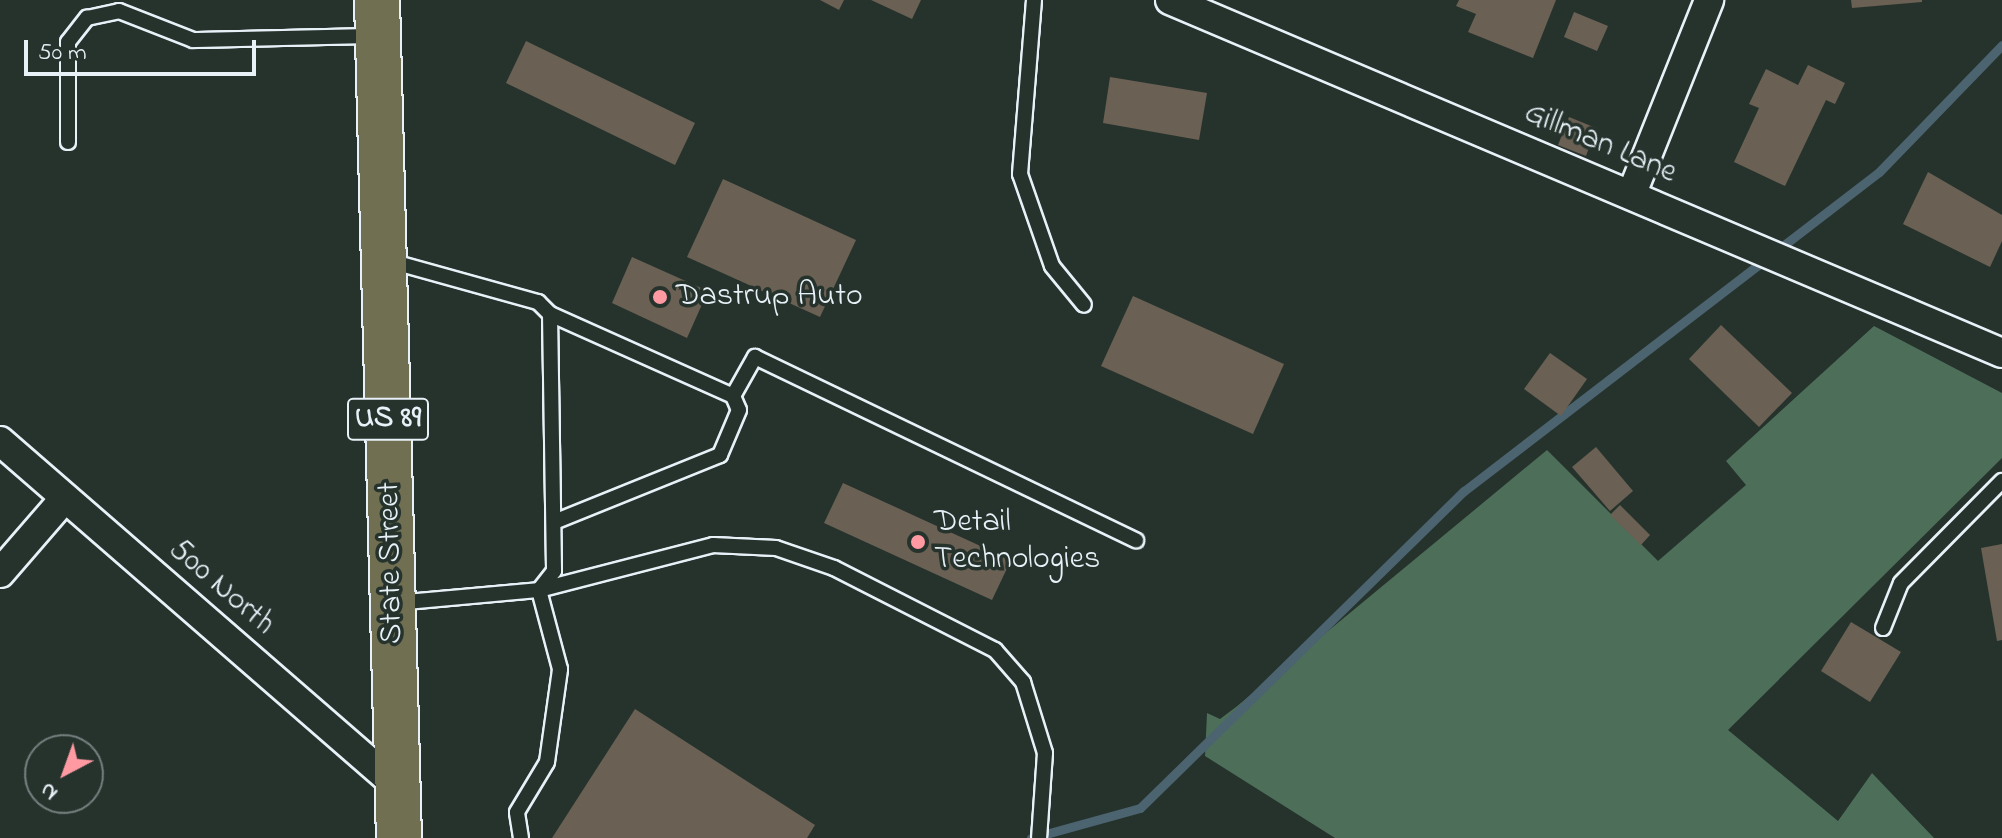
<!DOCTYPE html>
<html>
<head>
<meta charset="utf-8">
<style>
  body { margin:0 }
  #map { position:relative; width:2002px; height:838px; overflow:hidden; background:#26332d; font-family:"Indie Flower",sans-serif }
  div>[style] { position:absolute }
  [style*='--x'] { left:calc(var(--x)*1px); top:calc(var(--y)*1px); width:calc(var(--w)*1px); rotate:calc(var(--a)*1deg) }
  .green>* { inset:0; background:#4d6e59 }
  .stream>* { height:9px; margin:-4.5px; padding:0 4.5px; transform-origin:4.5px; border-radius:4.5px; background:#4b646f }
  .building>* { inset:0; background:#6a6053 }
  .roads { filter:drop-shadow(2px 0 #e8f1f8) drop-shadow(-2px 0 #e8f1f8) drop-shadow(0 2px #e8f1f8) drop-shadow(0 -2px #e8f1f8) }
  .lane>* { height:14px; margin:-7px; padding:0 7px; transform-origin:7px; border-radius:7px; background:#26332d }
  .street>* { height:28px; margin:-14px; padding:0 14px; transform-origin:14px; border-radius:14px; background:#26332d }
  .primary>* { height:44px; margin:-22px; padding:0 22px; transform-origin:22px; border-radius:22px; background:#716f52 }
  .dots>* { width:22px; height:22px; translate:-50% -50%; box-sizing:border-box; border:4px solid #26332d; border-radius:50% }
  span { translate:-50% -50%; white-space:nowrap; text-align:center; line-height:1.15; -webkit-text-stroke:7px #26332d; paint-order:stroke }
  .shield-label span { padding:2px 6px; background:#26332d; border:2px solid; border-radius:6px; -webkit-text-stroke-width:0 }
  .shield-label { font-size:30px; color:#e8f1f8; font-weight:700 }
  .street-label { font-size:32px; color:#e8f1f8 }
  .poi-label { font-size:32px; color:#e8f1f8 }
  .left { translate:0 -50%; text-align:left }
  .north { position:absolute; left:24px; top:734px; width:80px; height:80px; box-sizing:border-box; background:#26332d; border:2px solid #747f7e; border-radius:50%; rotate:221deg; font-size:22px; font-weight:700; line-height:32px; text-align:center; color:#e8f1f8 }
  .north::after { content:''; display:block; margin:auto; width:28px; height:36px; background:#ff9aa2; clip-path:polygon(50% 0,100% 100%,50% 72%,0 100%) }
  .scale { position:absolute; left:24px; top:40px; width:232px; height:36px; box-sizing:border-box; border:4px solid #e8f1f8; border-top:0; padding-left:10px; font-size:24px; line-height:28px; white-space:nowrap; color:#e8f1f8; -webkit-text-stroke:6px #26332d; paint-order:stroke }
</style>
</head>
<body>
<div id="map">
  <div class="green">
    <div style="clip-path:polygon(1874px 326px,2002px 393px,2002px 458px,1728px 730px,1838px 821px,1872px 773px,1934px 838px,1335px 838px,1205px 756px,1207px 713px,1220px 719px,1236px 707px,1547px 450px,1658px 561px,1746px 485px,1726px 461px)"></div>
  </div>
  <div class="stream">
    <div style="--x:1031;--y:838;--w:113;--a:-15.4"></div>
    <div style="--x:1140;--y:808;--w:453;--a:-44.4"></div>
    <div style="--x:1464;--y:491;--w:523;--a:-37.55"></div>
    <div style="--x:1879;--y:172;--w:177;--a:-45.9"></div>
  </div>
  <div class="building">
    <div style="clip-path:polygon(820px 0,844px 0,839px 10px)"></div>
    <div style="clip-path:polygon(871px 0,921px 0,912px 19px)"></div>
    <div style="clip-path:polygon(1459px 0,1556px 0,1533px 58px,1468px 32px,1476px 14px,1456px 6px)"></div>
    <div style="clip-path:polygon(1851px 0,1922px 0,1922px 2px,1852px 8px)"></div>
    <div style="clip-path:polygon(1574px 12px,1608px 26px,1597px 51px,1564px 37px)"></div>
    <div style="clip-path:polygon(526px 41px,695px 123px,675px 165px,506px 83px)"></div>
    <div style="clip-path:polygon(1808px 65px,1845px 83px,1835px 104px,1826px 100px,1785px 186px,1734px 162px,1759px 108px,1749px 104px,1766px 69px,1798px 85px)"></div>
    <div style="clip-path:polygon(1110px 77px,1207px 93px,1199px 140px,1103px 123px)"></div>
    <div style="clip-path:polygon(1569px 117px,1596px 128px,1586px 156px,1558px 145px)"></div>
    <div style="clip-path:polygon(1928px 172px,2002px 215px,2002px 241px,1990px 267px,1903px 224px)"></div>
    <div style="clip-path:polygon(723px 179px,856px 240px,820px 317px,687px 257px)"></div>
    <div style="clip-path:polygon(632px 257px,708px 291px,687px 338px,612px 303px)"></div>
    <div style="clip-path:polygon(1133px 296px,1284px 364px,1253px 434px,1101px 366px)"></div>
    <div style="clip-path:polygon(1721px 325px,1792px 393px,1759px 427px,1689px 359px)"></div>
    <div style="clip-path:polygon(1550px 353px,1587px 379px,1561px 416px,1524px 389px)"></div>
    <div style="clip-path:polygon(1596px 447px,1633px 491px,1610px 511px,1572px 467px)"></div>
    <div style="clip-path:polygon(843px 483px,1011px 560px,992px 600px,824px 523px)"></div>
    <div style="clip-path:polygon(1620px 505px,1650px 535px,1641px 545px,1610px 515px)"></div>
    <div style="clip-path:polygon(2002px 544px,2002px 640px,1997px 641px,1981px 548px)"></div>
    <div style="clip-path:polygon(1851px 622px,1901px 652px,1870px 702px,1821px 671px)"></div>
    <div style="clip-path:polygon(635px 709px,815px 825px,807px 838px,552px 838px)"></div>
  </div>
  <div class="roads">
    <div class="lane">
      <div style="--x:1034;--y:0;--w:175;--a:94.6"></div>
      <div style="--x:1020;--y:174;--w:97;--a:70.8"></div>
      <div style="--x:1052;--y:266;--w:50;--a:50.6"></div>
      <div style="--x:68;--y:142;--w:100;--a:-90"></div>
      <div style="--x:68;--y:42;--w:31;--a:-52"></div>
      <div style="--x:87;--y:18;--w:33;--a:-12"></div>
      <div style="--x:119;--y:11;--w:79;--a:21.4"></div>
      <div style="--x:193;--y:40;--w:180;--a:-1.3"></div>
      <div style="--x:390;--y:261;--w:154;--a:15.5"></div>
      <div style="--x:538;--y:302;--w:17;--a:45"></div>
      <div style="--x:550;--y:314;--w:257;--a:89.1"></div>
      <div style="--x:554;--y:571;--w:24;--a:128"></div>
      <div style="--x:539;--y:590;--w:143;--a:174.8"></div>
      <div style="--x:550;--y:314;--w:201;--a:24.1"></div>
      <div style="--x:733;--y:396;--w:15;--a:67"></div>
      <div style="--x:739;--y:410;--w:49;--a:112.9"></div>
      <div style="--x:720;--y:455;--w:179;--a:158"></div>
      <div style="--x:733;--y:396;--w:45;--a:-60.6"></div>
      <div style="--x:755;--y:357;--w:423;--a:25.7"></div>
      <div style="--x:1883;--y:628;--w:48;--a:-68.2"></div>
      <div style="--x:1901;--y:583;--w:144;--a:-45.3"></div>
      <div style="--x:521;--y:838;--w:26;--a:-99"></div>
      <div style="--x:517;--y:812;--w:58;--a:-59"></div>
      <div style="--x:547;--y:762;--w:94;--a:-82"></div>
      <div style="--x:560;--y:669;--w:82;--a:-104.9"></div>
      <div style="--x:539;--y:590;--w:180;--a:-14.5"></div>
      <div style="--x:713;--y:545;--w:63;--a:2.7"></div>
      <div style="--x:776;--y:548;--w:61;--a:19"></div>
      <div style="--x:834;--y:568;--w:181;--a:27"></div>
      <div style="--x:995;--y:650;--w:43;--a:48.8"></div>
      <div style="--x:1023;--y:682;--w:74;--a:72.8"></div>
      <div style="--x:1045;--y:753;--w:85;--a:94"></div>
    </div>
    <div class="street">
      <div style="--x:1170;--y:0;--w:904;--a:22.99"></div>
      <div style="--x:1632;--y:193;--w:208;--a:-68.2"></div>
      <div style="--x:0;--y:441;--w:526;--a:40.99"></div>
      <div style="--x:0;--y:573;--w:99;--a:-49.1"></div>
    </div>
    <div class="primary">
      <div style="--x:377;--y:0;--w:838;--a:88.5"></div>
    </div>
  </div>
  <div class="dots">
    <div style="left:660px;top:297px;background:#ff9aa2"></div>
    <div style="left:918px;top:542px;background:#ff9aa2"></div>
  </div>
  <div class="shield-label">
    <span style="left:388px;top:419px">US 89</span>
  </div>
  <div class="street-label">
    <span style="left:1600px;top:144px;rotate:23deg">Gillman Lane</span>
    <span style="left:392px;top:563px;rotate:-91deg">State Street</span>
    <span style="left:221px;top:588px;rotate:41deg">500 North</span>
  </div>
  <div class="poi-label">
    <span class="left" style="left:676px;top:297px">Dastrup Auto</span>
    <span class="left" style="left:934px;top:542px">Detail<br>Technologies</span>
  </div>
  <div class="north">N</div>
  <div class="scale">50 m</div>
</div>
</body>
</html>
